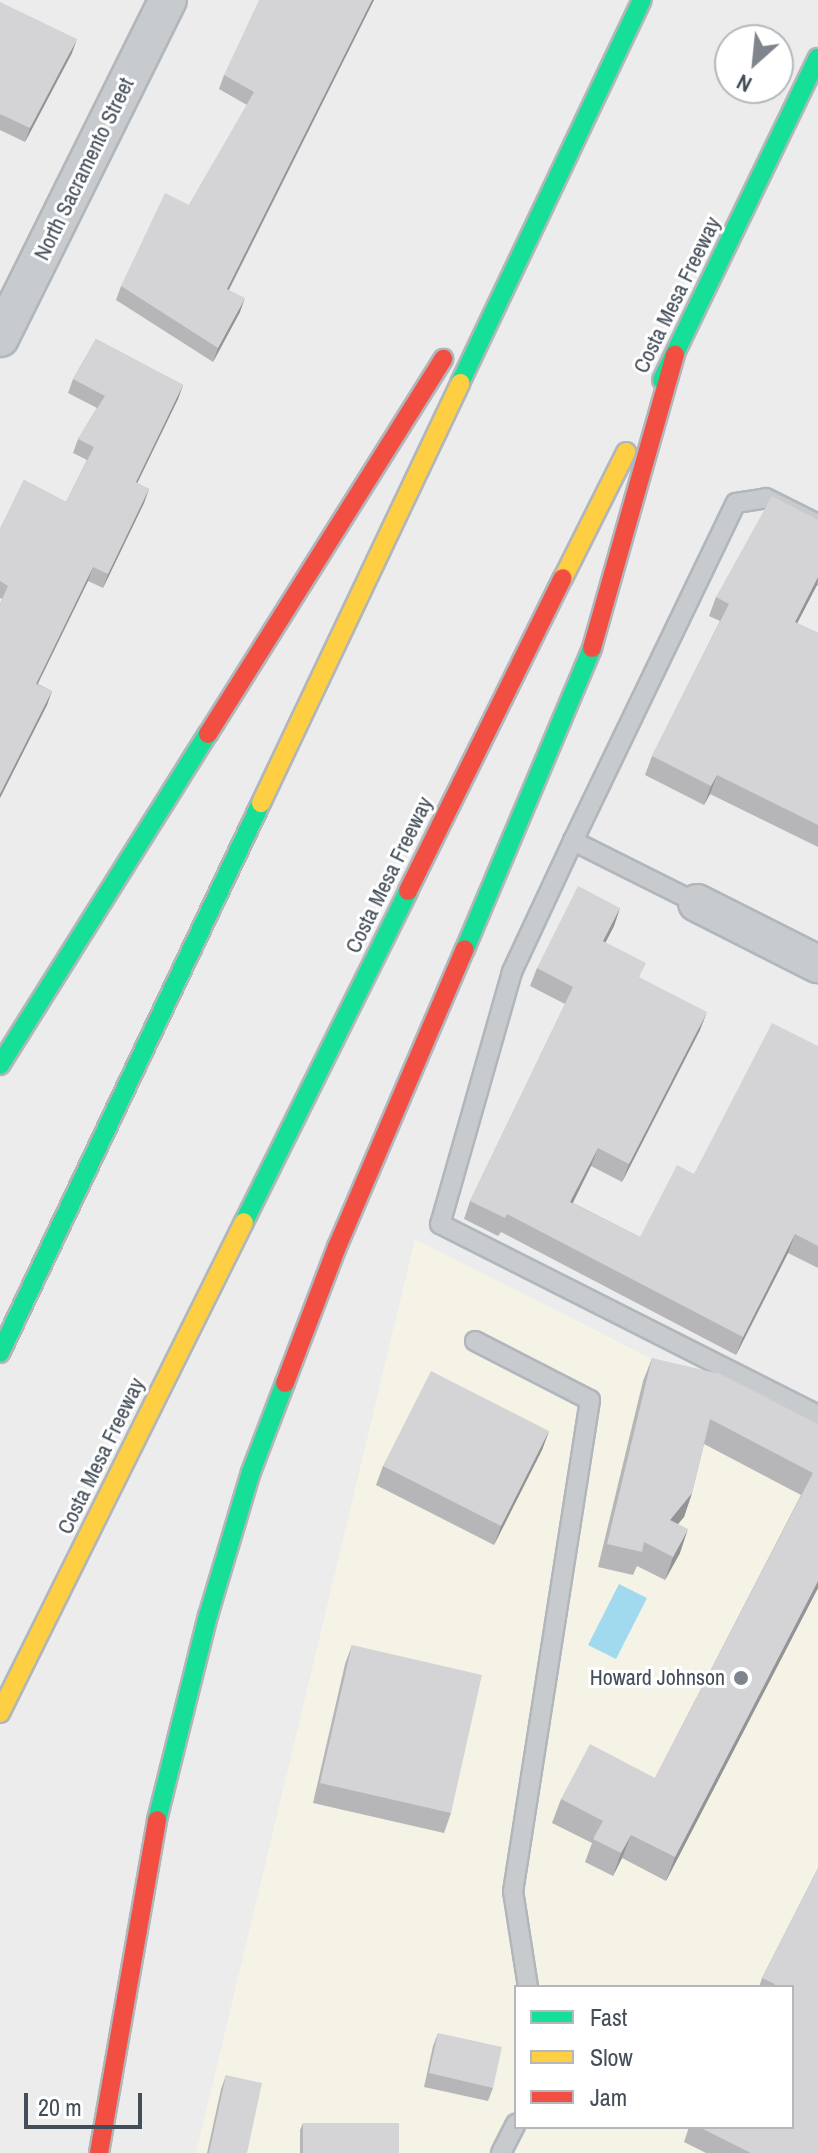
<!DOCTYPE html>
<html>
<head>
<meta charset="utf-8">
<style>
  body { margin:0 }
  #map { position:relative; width:818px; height:2153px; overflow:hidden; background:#edecec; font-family:"Archivo Narrow",sans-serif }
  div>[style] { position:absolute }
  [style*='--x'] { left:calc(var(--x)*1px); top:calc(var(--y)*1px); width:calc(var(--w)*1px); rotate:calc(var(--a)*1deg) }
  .commercial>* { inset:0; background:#f5f2e6 }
  .water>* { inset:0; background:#a1daee }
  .roads { filter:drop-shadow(2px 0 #b0b6bc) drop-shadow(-2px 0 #b0b6bc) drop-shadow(0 2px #b0b6bc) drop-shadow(0 -2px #b0b6bc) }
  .lane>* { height:18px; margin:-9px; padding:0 9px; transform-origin:9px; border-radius:9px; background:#c8cbcd }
  .street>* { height:36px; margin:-18px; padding:0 18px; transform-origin:18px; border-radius:18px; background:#c8cbcd }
  .fast>* { height:18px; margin:-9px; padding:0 9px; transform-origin:9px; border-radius:9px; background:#16e098 }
  .slow>* { height:18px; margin:-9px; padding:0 9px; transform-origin:9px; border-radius:9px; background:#ffcf43 }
  .jam>* { height:18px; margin:-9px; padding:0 9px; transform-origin:9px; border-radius:9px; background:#f24e42 }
  .wall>* { inset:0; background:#b6b6b9 }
  .shaded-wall>* { inset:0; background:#949496 }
  .building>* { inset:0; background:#d4d4d7 }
  .dots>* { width:22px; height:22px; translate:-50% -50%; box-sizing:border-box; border:4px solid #fff; border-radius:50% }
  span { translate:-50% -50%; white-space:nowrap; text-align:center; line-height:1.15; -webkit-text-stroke:6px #fff; paint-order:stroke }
  .street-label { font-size:22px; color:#434e59 }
  .poi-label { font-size:22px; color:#434e59 }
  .right { translate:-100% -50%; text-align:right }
  .legend { position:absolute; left:514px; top:1985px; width:280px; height:144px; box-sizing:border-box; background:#fff; border:2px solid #b4b8bd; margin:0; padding:10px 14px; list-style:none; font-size:24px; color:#434e59 }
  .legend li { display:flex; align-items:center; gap:16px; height:40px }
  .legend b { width:40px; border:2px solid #b4b8bd }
  .north { position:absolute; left:714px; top:24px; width:80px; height:80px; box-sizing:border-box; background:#fff; border:2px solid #b4b8bd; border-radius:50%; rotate:207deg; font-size:22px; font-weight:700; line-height:32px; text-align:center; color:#434e59 }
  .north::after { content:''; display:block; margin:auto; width:28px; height:36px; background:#7e858c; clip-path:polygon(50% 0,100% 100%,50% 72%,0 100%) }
  .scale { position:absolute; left:24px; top:2093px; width:118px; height:36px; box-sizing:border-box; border:4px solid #434e59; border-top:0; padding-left:10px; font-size:24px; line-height:28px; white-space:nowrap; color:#434e59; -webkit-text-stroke:6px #fff; paint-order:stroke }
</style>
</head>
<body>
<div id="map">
  <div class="commercial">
    <div style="clip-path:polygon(evenodd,415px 1239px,818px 1443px,818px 2153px,196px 2153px,415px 1239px,516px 1987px,792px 1987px,792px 2127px,516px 2127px,516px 1987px)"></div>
  </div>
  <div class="water">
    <div style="clip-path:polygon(619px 1584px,647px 1598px,616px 1659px,588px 1645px)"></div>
  </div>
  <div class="roads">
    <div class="lane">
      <div style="--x:573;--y:841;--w:145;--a:115"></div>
      <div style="--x:512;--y:972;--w:262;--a:105.9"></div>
      <div style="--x:440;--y:1224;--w:424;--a:26.8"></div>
      <div style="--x:697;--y:903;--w:139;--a:-153.4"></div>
      <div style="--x:573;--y:841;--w:375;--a:-64.3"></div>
      <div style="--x:736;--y:503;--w:30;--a:-9"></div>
      <div style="--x:766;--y:498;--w:58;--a:26.6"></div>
      <div style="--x:475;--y:1341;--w:129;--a:27.2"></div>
      <div style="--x:590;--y:1400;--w:497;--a:98.9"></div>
      <div style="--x:513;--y:1891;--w:97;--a:81.1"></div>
      <div style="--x:501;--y:2153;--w:33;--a:-63"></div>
    </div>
    <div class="street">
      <div style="--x:0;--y:338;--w:377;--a:-63.6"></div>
      <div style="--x:697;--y:903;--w:136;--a:26.8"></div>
    </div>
    <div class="fast">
      <div style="--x:662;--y:380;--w:358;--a:-64.2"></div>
      <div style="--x:460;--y:383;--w:424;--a:-64.6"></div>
      <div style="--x:465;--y:949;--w:327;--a:-67.1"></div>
      <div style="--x:0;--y:1065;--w:391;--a:-57.9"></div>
      <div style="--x:244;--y:1222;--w:369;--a:-63.6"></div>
      <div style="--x:0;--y:1353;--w:609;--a:-64.61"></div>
      <div style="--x:157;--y:1820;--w:210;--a:-76"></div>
      <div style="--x:208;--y:1616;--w:150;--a:-73.4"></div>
      <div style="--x:251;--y:1472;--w:95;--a:-69.1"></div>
    </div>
    <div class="slow">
      <div style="--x:563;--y:578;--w:141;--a:-63.4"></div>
      <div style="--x:261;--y:803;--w:465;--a:-64.6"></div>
      <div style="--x:0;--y:1713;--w:548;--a:-63.58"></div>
    </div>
    <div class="jam">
      <div style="--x:592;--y:648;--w:305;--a:-74.2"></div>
      <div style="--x:208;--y:734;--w:443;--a:-57.9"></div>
      <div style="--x:408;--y:891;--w:349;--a:-63.7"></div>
      <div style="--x:285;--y:1383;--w:146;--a:-69.1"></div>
      <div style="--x:337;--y:1247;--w:324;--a:-66.8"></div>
      <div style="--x:99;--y:2153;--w:338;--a:-80.1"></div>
    </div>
  </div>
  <div class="wall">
    <div style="clip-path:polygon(374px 0,229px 290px,240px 312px,213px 362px,116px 300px,121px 286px,189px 205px,247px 105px,219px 89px,224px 75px)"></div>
    <div style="clip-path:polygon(0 2px,72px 53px,25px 142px,0 130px)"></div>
    <div style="clip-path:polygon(96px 339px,183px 385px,178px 399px,137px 483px,149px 489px,144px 503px,103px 588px,88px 581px,38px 684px,52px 691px,47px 705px,0 798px,0 604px,2px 599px,0 598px,0 529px,24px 480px,66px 502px,87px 460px,73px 453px,78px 439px,97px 408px,68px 393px,73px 379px)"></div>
    <div style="clip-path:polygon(818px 520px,818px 586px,817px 585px,797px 623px,818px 633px,818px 847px,710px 794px,704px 805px,645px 775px,652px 756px,720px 621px,709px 616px,716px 597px)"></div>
    <div style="clip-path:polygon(620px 908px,614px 926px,605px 942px,640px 978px,700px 1030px,622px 1182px,591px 1166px,573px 1203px,640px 1237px,694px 1174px,818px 1046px,818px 1268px,788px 1253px,736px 1355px,501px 1232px,498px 1236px,464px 1219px,470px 1201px,565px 1004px,530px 986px,537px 968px)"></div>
    <div style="clip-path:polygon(652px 1358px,818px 1424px,818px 1588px,666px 1881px,622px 1858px,613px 1876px,585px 1862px,592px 1843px,552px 1823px,561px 1799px,655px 1778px,801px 1495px,704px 1444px,692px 1493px,684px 1517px,678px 1524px,680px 1553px,665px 1580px,637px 1566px,633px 1575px,598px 1567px,643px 1381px)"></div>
    <div style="clip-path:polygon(549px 1431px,542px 1450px,494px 1545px,376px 1485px,383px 1466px)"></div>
    <div style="clip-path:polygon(352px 1645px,451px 1813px,444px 1833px,313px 1803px,345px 1664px)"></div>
    <div style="clip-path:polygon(818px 1868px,818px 2153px,706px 2153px,684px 2142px,689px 2127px,792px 2127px,792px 1987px,759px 1987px,762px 1978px)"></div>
    <div style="clip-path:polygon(438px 2033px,493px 2088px,488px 2101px,424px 2087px,433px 2046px)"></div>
    <div style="clip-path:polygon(226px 2075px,247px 2153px,207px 2153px,221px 2089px)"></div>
    <div style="clip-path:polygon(303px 2123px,399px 2153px,300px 2153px,300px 2130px)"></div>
  </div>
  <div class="shaded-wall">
    <div style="clip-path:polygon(372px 0,374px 0,222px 303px,227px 289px)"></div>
    <div style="clip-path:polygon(77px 39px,72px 53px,25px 142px,30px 128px)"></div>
    <div style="clip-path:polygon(245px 298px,240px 312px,213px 362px,218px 348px)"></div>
    <div style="clip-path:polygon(183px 385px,178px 399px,131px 496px,136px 482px)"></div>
    <div style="clip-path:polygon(149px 489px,144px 503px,103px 588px,108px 574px)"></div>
    <div style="clip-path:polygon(93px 567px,88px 581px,31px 697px,36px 684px)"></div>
    <div style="clip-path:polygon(818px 577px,817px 585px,788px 641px,795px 622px)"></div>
    <div style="clip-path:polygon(52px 691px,47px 705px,0 798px,0 794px)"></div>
    <div style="clip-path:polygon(717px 775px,710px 794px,704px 805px,711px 786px)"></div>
    <div style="clip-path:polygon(620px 908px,614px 926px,597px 959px,603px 941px)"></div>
    <div style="clip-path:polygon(707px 1012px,700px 1030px,622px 1182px,629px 1164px)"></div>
    <div style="clip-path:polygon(598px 1148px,591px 1166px,564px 1220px,570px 1202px)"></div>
    <div style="clip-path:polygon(795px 1234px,788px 1253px,736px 1355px,743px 1337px)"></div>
    <div style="clip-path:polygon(549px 1431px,542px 1450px,494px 1545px,501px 1526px)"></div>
    <div style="clip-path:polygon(692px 1493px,684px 1517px,662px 1543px,670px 1520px)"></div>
    <div style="clip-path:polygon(688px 1529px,680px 1553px,665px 1580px,673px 1557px)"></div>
    <div style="clip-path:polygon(818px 1581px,818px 1588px,666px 1881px,675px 1857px)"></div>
    <div style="clip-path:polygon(631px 1835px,622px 1858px,613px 1876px,621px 1853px)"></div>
  </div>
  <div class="building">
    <div style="clip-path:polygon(259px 0,372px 0,227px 289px,245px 298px,218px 348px,121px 286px,165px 193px,189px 205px,254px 92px,224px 75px)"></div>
    <div style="clip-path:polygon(0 2px,77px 39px,30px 128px,0 114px)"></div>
    <div style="clip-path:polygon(96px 339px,183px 385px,136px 482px,149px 489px,108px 574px,93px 567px,36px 684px,52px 691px,0 794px,0 604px,8px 586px,0 581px,0 529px,24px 480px,66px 502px,94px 447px,78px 439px,105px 396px,73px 379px)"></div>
    <div style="clip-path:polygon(772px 496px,818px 520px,818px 577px,795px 622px,818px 633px,818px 825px,717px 775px,711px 786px,652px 756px,729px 604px,716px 597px)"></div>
    <div style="clip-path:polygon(578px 886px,620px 908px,603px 941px,646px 963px,639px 977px,707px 1012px,629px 1164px,598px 1148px,570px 1202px,640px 1237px,677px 1165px,694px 1174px,772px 1023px,818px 1046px,818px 1246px,795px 1234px,743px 1337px,507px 1214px,505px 1218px,470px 1201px,573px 987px,537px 968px)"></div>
    <div style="clip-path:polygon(652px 1358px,720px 1374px,818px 1424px,818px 1581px,675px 1857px,631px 1835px,621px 1853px,593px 1839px,603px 1821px,561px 1799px,590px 1744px,655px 1778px,813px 1473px,710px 1419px,692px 1493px,670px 1520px,688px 1529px,673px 1557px,644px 1542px,642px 1552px,607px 1544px)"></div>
    <div style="clip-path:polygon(431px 1371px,549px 1431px,501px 1526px,383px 1466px)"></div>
    <div style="clip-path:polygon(352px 1645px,482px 1675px,451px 1813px,320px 1783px)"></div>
    <div style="clip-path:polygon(818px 1868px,818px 2153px,751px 2153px,699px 2127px,792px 2127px,792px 1987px,773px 1987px,775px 1984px,762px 1978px)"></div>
    <div style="clip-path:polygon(438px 2033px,502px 2047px,493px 2088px,429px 2073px)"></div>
    <div style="clip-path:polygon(226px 2075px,262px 2083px,247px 2153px,209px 2153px)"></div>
    <div style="clip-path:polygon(303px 2123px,399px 2123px,399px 2153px,303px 2153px)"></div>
  </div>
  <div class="dots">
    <div style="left:741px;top:1678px;background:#7e858c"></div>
  </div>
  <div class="street-label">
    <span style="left:84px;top:169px;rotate:-64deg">North Sacramento Street</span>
    <span style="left:677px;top:295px;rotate:-64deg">Costa Mesa Freeway</span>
    <span style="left:389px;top:875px;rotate:-64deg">Costa Mesa Freeway</span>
    <span style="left:101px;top:1456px;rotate:-64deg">Costa Mesa Freeway</span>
  </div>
  <div class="poi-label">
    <span class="right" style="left:725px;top:1678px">Howard Johnson</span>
  </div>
  <ul class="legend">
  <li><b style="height:10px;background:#16e098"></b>Fast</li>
  <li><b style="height:10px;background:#ffcf43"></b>Slow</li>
  <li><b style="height:10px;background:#f24e42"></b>Jam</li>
  </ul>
  <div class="north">N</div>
  <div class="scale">20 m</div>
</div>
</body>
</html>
